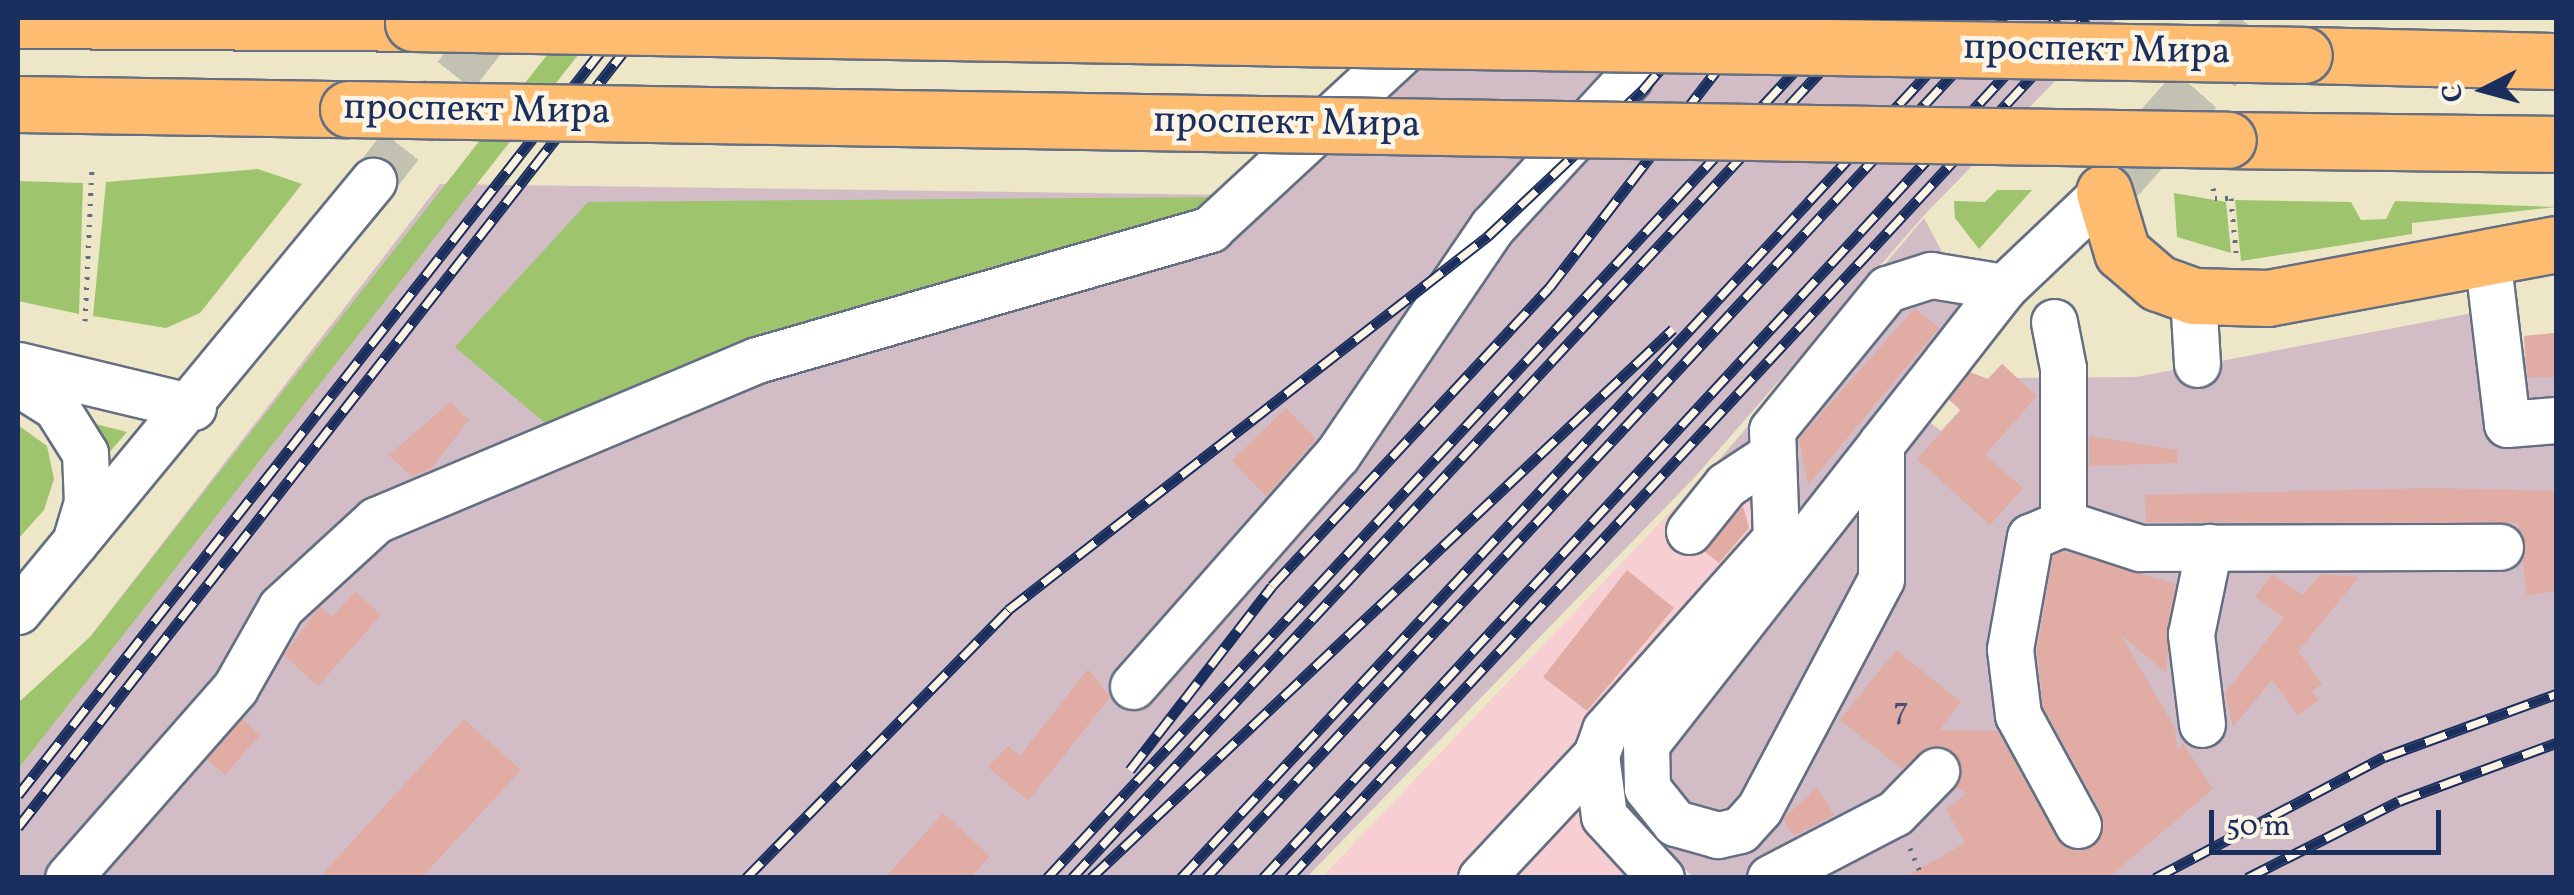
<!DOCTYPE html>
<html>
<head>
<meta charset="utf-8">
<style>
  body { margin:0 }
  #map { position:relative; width:2574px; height:895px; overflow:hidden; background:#ede6c7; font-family:Vollkorn,serif }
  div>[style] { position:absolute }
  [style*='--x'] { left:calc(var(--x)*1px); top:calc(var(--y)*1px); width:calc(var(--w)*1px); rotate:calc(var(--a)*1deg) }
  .built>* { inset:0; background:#f7cfd2 }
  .industrial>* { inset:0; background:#d2bdc6 }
  .green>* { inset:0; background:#9ec46e }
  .building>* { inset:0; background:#e1aca3 }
  .minor-tunnel>* { height:45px; margin-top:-22.5px; transform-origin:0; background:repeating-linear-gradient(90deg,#c3c1b2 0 45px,transparent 0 67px) }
  .major-tunnel>* { height:55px; margin-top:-27.5px; transform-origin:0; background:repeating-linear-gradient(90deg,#c3c1b2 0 55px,transparent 0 83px) }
  .path>* { height:5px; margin-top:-2.5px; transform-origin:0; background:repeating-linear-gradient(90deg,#646f83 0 2.5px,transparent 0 10.5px) }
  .roads { filter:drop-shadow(2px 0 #646f83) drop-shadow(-2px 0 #646f83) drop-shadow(0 2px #646f83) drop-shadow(0 -2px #646f83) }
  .minor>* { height:45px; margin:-22.5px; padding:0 22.5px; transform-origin:22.5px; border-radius:22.5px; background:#fff }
  .major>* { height:55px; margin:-27.5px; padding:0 27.5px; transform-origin:27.5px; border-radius:27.5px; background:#fdbc70 }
  .rail>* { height:11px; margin-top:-5.5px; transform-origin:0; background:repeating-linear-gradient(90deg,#fcf5e5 0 22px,#1b2f5e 0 44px); box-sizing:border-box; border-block:2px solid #1b2f5e }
  .bridges { filter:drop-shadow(2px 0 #646f83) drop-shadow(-2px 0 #646f83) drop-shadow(0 2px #646f83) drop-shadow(0 -2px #646f83) }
  .major-bridge>* { height:55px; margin:-27.5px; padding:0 27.5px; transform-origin:27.5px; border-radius:27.5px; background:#fdbc70 }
  span { translate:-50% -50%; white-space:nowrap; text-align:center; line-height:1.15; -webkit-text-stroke:9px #fcf5e5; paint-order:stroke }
  .number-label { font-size:32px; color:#4c4e6f }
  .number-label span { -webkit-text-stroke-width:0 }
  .street-label { font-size:38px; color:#1b2f5e }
  .frame { position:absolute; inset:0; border:20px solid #1b2f5e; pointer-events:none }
  .north { position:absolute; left:2434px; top:40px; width:100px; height:100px; -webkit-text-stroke:8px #fcf5e5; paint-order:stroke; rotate:264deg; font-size:28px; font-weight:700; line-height:40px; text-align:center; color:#1b2f5e }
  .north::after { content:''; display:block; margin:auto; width:35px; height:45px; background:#1b2f5e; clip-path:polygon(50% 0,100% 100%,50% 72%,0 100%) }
  .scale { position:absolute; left:2209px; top:810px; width:232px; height:45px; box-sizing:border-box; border:5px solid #1b2f5e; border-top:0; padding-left:12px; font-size:30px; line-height:35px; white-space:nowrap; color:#1b2f5e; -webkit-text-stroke:8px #fcf5e5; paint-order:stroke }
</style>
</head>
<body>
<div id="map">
  <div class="built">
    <div style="clip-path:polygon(1714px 466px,1815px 509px,1684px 872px,1693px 877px,1321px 878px)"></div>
  </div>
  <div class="industrial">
    <div style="clip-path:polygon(1421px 18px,2117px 18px,1927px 212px,1694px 478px,1307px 877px,18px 877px,18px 730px,440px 184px,1230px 195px)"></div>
    <div style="clip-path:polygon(1924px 218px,1967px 299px,1926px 419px,1941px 431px,1960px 410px,1947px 397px,1970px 372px,1988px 379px,2002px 364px,2017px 378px,2136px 377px,2473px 313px,2487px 361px,2525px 357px,2524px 336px,2556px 333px,2556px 877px,1693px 877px,1622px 811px,1614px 762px,1623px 736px,1814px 509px,1768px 512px,1714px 466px)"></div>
  </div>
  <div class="green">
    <div style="clip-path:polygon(576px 18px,607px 18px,18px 769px,18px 703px,91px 636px)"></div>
    <div style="clip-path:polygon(258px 169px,302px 184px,200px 313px,166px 328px,93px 316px,106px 182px)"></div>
    <div style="clip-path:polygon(18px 181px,83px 183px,79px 314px,18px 301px)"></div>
    <div style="clip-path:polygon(1997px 190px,2032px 190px,1979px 249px,1955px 218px,1954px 201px,1985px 202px)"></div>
    <div style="clip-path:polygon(2174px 193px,2226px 202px,2231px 253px,2177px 237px)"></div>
    <div style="clip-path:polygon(1219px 197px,1193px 217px,551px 428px,455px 347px,588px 202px)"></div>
    <div style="clip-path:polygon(2235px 200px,2351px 202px,2361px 220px,2386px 219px,2395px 201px,2556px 207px,2412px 223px,2412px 234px,2241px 261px)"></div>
    <div style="clip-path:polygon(88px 422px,127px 432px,101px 462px)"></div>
    <div style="clip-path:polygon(18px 425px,47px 446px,54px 479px,44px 510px,18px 539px)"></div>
  </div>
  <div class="building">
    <div style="clip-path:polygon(1915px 308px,1939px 328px,1808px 485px,1799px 439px)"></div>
    <div style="clip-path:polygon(2556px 333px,2556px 377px,2528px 378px,2524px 336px)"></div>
    <div style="clip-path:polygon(2002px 364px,2037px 396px,1985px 455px,2023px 488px,1990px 525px,1917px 459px,1961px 410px,1949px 400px,1970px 373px,1988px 379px)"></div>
    <div style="clip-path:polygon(450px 402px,469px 420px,432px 468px,412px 477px,389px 455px)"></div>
    <div style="clip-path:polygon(1286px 408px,1316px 439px,1266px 496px,1232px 461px)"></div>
    <div style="clip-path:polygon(2089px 436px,2178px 450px,2177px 463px,2089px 466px)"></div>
    <div style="clip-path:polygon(2432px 488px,2556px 491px,2556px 591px,2527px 596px,2518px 523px,2146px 522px,2145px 495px)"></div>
    <div style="clip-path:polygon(1743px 506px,1749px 528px,1719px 563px,1704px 551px)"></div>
    <div style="clip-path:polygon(2064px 551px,2175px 584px,2166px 673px,2121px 635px,2175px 728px,2177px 750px,2183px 743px,2213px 789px,2108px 878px,1903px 878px,1965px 843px,1946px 809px,1967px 793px,1956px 787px,1954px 752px,1928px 746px,1902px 769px,1840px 720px,1896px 650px,1961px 702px,1940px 730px,1997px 731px,2064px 847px,2078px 851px,2101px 838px,2101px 812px,2043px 707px,2037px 650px,2053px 556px)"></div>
    <div style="clip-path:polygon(1627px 570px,1674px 608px,1587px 711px,1543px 677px)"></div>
    <div style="clip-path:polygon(2272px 574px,2303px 595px,2321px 574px,2359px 577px,2298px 651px,2322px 684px,2312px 691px,2319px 700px,2298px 715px,2272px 680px,2233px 727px,2225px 693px,2284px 618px,2255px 597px)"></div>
    <div style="clip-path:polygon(355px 591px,381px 615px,318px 686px,284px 655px,320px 606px,332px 617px)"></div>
    <div style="clip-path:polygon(1088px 669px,1110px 697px,1028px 801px,988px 767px,1008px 746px,1020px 756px)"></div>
    <div style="clip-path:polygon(242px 719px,260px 735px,225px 775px,207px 759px)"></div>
    <div style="clip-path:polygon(464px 719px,521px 770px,421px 878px,319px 878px)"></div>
    <div style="clip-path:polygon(1817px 787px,1834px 815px,1794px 836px,1783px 819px)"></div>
    <div style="clip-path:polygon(943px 813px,990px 856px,970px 878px,885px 878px)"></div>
  </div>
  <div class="minor-tunnel">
    <div style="--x:373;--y:181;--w:207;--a:-52.1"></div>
  </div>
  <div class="major-tunnel">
    <div style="--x:2104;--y:192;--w:233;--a:-48.3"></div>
  </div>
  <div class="path">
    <div style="--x:2213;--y:188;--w:10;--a:79"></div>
    <div style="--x:2215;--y:198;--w:16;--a:0"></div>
    <div style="--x:2231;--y:198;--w:55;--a:84.8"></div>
    <div style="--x:85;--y:321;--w:152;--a:-87.4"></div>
    <div style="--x:1910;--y:848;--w:33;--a:67"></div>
  </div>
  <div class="roads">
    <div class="minor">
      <div style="--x:2487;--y:256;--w:169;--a:83.2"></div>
      <div style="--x:2507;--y:424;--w:49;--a:-4.7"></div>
      <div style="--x:2193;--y:296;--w:68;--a:86.6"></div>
      <div style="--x:2054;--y:322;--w:47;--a:78.9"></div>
      <div style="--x:2063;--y:368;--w:155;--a:90"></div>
      <div style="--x:18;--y:365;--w:180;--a:13.5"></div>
      <div style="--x:18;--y:383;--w:45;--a:32.3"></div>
      <div style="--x:56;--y:407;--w:54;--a:57.8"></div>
      <div style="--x:85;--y:453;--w:49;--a:87.7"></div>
      <div style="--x:87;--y:502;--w:42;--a:106.7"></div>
      <div style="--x:1881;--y:444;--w:135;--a:90"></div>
      <div style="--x:1881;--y:579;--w:260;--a:117.9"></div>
      <div style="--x:1759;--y:809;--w:28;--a:132"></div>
      <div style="--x:1740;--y:830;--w:23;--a:167"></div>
      <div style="--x:1718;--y:835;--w:45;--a:-164.4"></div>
      <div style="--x:1675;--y:823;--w:45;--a:-128.7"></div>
      <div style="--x:1647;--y:788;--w:44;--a:-91.3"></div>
      <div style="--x:1646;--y:744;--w:381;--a:-51.9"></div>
      <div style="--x:1881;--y:444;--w:107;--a:-51.8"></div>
      <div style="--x:1947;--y:360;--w:93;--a:-52"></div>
      <div style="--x:2004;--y:287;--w:138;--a:-43.5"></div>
      <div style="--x:1689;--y:531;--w:59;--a:-51.2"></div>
      <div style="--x:1726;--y:485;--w:49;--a:-33.4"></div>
      <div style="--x:18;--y:611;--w:558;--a:-50.46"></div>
      <div style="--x:1133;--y:686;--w:308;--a:-48.6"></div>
      <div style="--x:1337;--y:455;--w:276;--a:-55.8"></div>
      <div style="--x:1492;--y:227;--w:202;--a:-47.4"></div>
      <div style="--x:1629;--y:78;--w:61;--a:-82.4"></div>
      <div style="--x:2202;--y:724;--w:91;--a:-97"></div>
      <div style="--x:2191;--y:634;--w:89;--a:-78.3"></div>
      <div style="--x:2078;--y:825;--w:125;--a:-118.6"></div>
      <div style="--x:2018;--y:715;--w:66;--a:-96.9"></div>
      <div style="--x:2010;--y:649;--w:114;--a:-79.9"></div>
      <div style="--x:2030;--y:537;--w:36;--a:-23"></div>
      <div style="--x:2063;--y:523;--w:81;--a:18"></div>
      <div style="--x:2140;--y:548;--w:360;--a:-0.2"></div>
      <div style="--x:68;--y:878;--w:253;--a:-48.7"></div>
      <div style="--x:235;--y:688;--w:93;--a:-60.4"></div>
      <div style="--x:281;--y:607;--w:129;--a:-42.5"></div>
      <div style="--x:376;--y:520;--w:413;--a:-22.8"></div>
      <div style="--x:757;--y:360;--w:472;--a:-16.1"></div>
      <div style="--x:1210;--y:229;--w:299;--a:-42.8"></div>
      <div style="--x:1481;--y:878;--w:168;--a:-46.9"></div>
      <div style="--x:1661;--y:878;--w:84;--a:-132.6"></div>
      <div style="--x:1604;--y:816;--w:62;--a:-97.5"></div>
      <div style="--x:1596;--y:755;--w:27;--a:-70"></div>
      <div style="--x:1605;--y:730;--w:257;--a:-48.3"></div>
      <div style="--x:1776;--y:538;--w:108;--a:-92.1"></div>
      <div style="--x:1772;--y:430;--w:182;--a:-50.8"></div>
      <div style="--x:1887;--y:289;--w:46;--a:-17.7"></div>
      <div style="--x:1931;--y:275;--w:74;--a:9.3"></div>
      <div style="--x:1770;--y:878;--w:141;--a:-27.5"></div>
      <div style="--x:1895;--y:813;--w:59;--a:-45.7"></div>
    </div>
    <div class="major">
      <div style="--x:18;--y:20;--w:395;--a:0.4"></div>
      <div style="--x:2304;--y:55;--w:252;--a:1.4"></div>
      <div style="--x:18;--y:104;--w:330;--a:0.9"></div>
      <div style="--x:2228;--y:140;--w:328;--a:0.7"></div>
      <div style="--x:2104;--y:192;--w:63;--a:73.3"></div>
      <div style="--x:2122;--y:252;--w:48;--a:40.7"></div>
      <div style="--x:2158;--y:283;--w:37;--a:20"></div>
      <div style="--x:2193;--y:296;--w:75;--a:1.5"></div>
      <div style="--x:2268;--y:298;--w:293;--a:-10.6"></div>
    </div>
  </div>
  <div class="rail">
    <div style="--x:1130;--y:770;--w:232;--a:-52.3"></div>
    <div style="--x:1272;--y:586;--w:407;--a:-47.1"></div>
    <div style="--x:1549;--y:288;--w:341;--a:-52.4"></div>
    <div style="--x:18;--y:795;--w:987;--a:-51.91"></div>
    <div style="--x:18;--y:827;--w:1027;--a:-52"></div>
    <div style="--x:746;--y:878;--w:375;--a:-45.6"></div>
    <div style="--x:1008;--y:610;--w:609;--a:-37.92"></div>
    <div style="--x:1488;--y:236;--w:212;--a:-43.3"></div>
    <div style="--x:1642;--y:91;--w:96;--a:-49.7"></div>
    <div style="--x:1047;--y:878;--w:1173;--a:-47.18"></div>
    <div style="--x:1072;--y:878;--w:1173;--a:-47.14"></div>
    <div style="--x:1091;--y:878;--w:800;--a:-43.33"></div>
    <div style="--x:1181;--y:878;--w:1173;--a:-47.14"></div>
    <div style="--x:1206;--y:878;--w:1174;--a:-47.11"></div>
    <div style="--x:1263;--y:878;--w:1171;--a:-47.25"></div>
    <div style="--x:1289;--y:878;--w:1173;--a:-47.18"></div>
    <div style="--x:2155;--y:878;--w:259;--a:-27.9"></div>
    <div style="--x:2384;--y:757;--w:183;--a:-20.1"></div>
    <div style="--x:2247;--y:878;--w:170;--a:-26.9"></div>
    <div style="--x:2399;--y:801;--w:167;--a:-20.3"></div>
  </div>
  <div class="bridges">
    <div class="major-bridge">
      <div style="--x:413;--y:23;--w:1891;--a:0.97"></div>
      <div style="--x:348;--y:109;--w:1880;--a:0.94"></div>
    </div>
  </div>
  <div class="number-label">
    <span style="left:1901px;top:711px">7</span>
  </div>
  <div class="street-label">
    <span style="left:2097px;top:51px;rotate:1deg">проспект Мира</span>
    <span style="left:477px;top:111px;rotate:1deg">проспект Мира</span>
    <span style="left:1287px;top:124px;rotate:1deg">проспект Мира</span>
  </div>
  <div class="frame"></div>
  <div class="north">С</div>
  <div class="scale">50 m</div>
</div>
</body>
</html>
